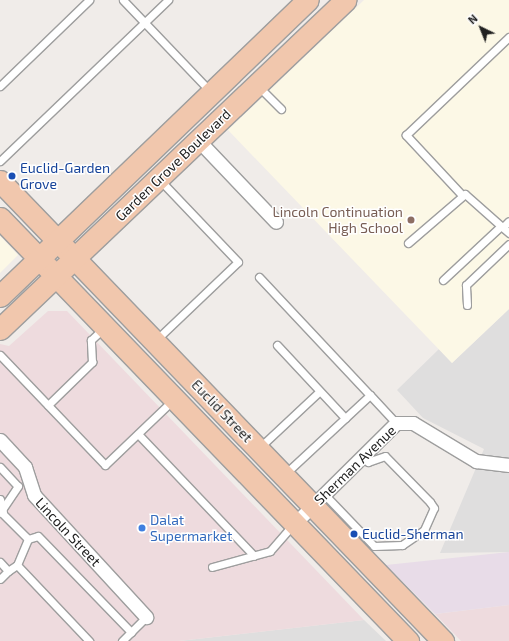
<!DOCTYPE html>
<html>
<head>
<meta charset="utf-8">
<style>
  body { margin:0 }
  #map { position:relative; width:509px; height:641px; overflow:hidden; background:#f0ece9; font-family:"Exo 2",sans-serif }
  div>[style] { position:absolute }
  [style*='--x'] { left:calc(var(--x)*1px); top:calc(var(--y)*1px); width:calc(var(--w)*1px); rotate:calc(var(--a)*1deg) }
  .residential>* { inset:0; background:#dfdede }
  .commercial>* { inset:0; background:#eedbde }
  .industrial>* { inset:0; background:#e8dce8 }
  .education>* { inset:0; background:#fcf8e6 }
  .roads { filter:drop-shadow(1px 0 #9e9e9e) drop-shadow(-1px 0 #9e9e9e) drop-shadow(0 1px #9e9e9e) drop-shadow(0 -1px #9e9e9e) }
  .lane>* { height:7px; margin:-3.5px; padding:0 3.5px; transform-origin:3.5px; border-radius:3.5px; background:#fff }
  .street>* { height:13px; margin:-6.5px; padding:0 6.5px; transform-origin:6.5px; border-radius:6.5px; background:#fff }
  .primary>* { height:21px; margin:-10.5px; padding:0 10.5px; transform-origin:10.5px; border-radius:10.5px; background:#f1c7ad }
  .dots>* { width:11px; height:11px; translate:-50% -50%; box-sizing:border-box; border:2px solid #fff; border-radius:50% }
  span { translate:-50% -50%; white-space:nowrap; text-align:center; line-height:1.15; -webkit-text-stroke:3px #fff; paint-order:stroke }
  .street-label { font-size:14px; color:#212121 }
  .transit-label { font-size:14px; color:#164399 }
  .left { translate:0 -50%; text-align:left }
  .education-label { font-size:14px; color:#785e54 }
  .right { translate:-100% -50%; text-align:right }
  .shop-label { font-size:14px; color:#366cbe }
  .north { position:absolute; left:461px; top:8px; width:40px; height:40px; -webkit-text-stroke:3px #fff; paint-order:stroke; rotate:317deg; font-size:11px; font-weight:700; line-height:16px; text-align:center; color:#212121 }
  .north::after { content:''; display:block; margin:auto; width:14px; height:18px; background:#212121; clip-path:polygon(50% 0,100% 100%,50% 72%,0 100%) }
</style>
</head>
<body>
<div id="map">
  <div class="residential">
    <div style="clip-path:polygon(509px 309px,509px 552px,440px 553px,484px 449px,423px 418px,397px 390px,439px 349px,452px 363px)"></div>
    <div style="clip-path:polygon(364px 620px,386px 641px,179px 641px)"></div>
  </div>
  <div class="commercial">
    <div style="clip-path:polygon(48px 311px,67px 311px,364px 620px,179px 641px,0 641px,0 344px,9px 346px)"></div>
    <div style="clip-path:polygon(509px 605px,509px 641px,461px 641px,435px 614px)"></div>
  </div>
  <div class="industrial">
    <div style="clip-path:polygon(509px 552px,509px 605px,435px 614px,386px 565px)"></div>
  </div>
  <div class="education">
    <div style="clip-path:polygon(364px 0,509px 0,509px 309px,452px 363px,228px 130px)"></div>
    <div style="clip-path:polygon(0 236px,18px 255px,0 273px)"></div>
  </div>
  <div class="roads">
    <div class="lane">
      <div style="--x:123;--y:0;--w:126;--a:46.3"></div>
      <div style="--x:257;--y:85;--w:34;--a:45"></div>
      <div style="--x:0;--y:86;--w:124;--a:-44"></div>
      <div style="--x:0;--y:161;--w:233;--a:-43.8"></div>
      <div style="--x:461;--y:194;--w:81;--a:-133"></div>
      <div style="--x:406;--y:135;--w:142;--a:-43.6"></div>
      <div style="--x:503;--y:227;--w:8;--a:-45"></div>
      <div style="--x:408;--y:243;--w:75;--a:-40.7"></div>
      <div style="--x:465;--y:194;--w:48;--a:41.6"></div>
      <div style="--x:259;--y:277;--w:162;--a:46.8"></div>
      <div style="--x:370;--y:395;--w:117;--a:137.1"></div>
      <div style="--x:443;--y:280;--w:79;--a:-43"></div>
      <div style="--x:501;--y:226;--w:11;--a:41"></div>
      <div style="--x:467;--y:305;--w:20;--a:-93"></div>
      <div style="--x:466;--y:285;--w:59;--a:-43.6"></div>
      <div style="--x:156;--y:340;--w:113;--a:-43.6"></div>
      <div style="--x:238;--y:262;--w:115;--a:-133.6"></div>
      <div style="--x:277;--y:345;--w:100;--a:47"></div>
      <div style="--x:0;--y:355;--w:152;--a:46.3"></div>
      <div style="--x:105;--y:465;--w:94;--a:-43.7"></div>
      <div style="--x:370;--y:395;--w:38;--a:47"></div>
      <div style="--x:48;--y:405;--w:62;--a:-44.3"></div>
      <div style="--x:92;--y:362;--w:22;--a:-93"></div>
      <div style="--x:91;--y:340;--w:18;--a:-43"></div>
      <div style="--x:138;--y:434;--w:168;--a:46.4"></div>
      <div style="--x:259;--y:448;--w:83;--a:-43.1"></div>
      <div style="--x:0;--y:467;--w:26;--a:47"></div>
      <div style="--x:18;--y:486;--w:32;--a:124"></div>
      <div style="--x:324;--y:494;--w:72;--a:46.1"></div>
      <div style="--x:374;--y:546;--w:28;--a:-2"></div>
      <div style="--x:402;--y:545;--w:27;--a:-34"></div>
      <div style="--x:424;--y:530;--w:24;--a:-66"></div>
      <div style="--x:434;--y:508;--w:7;--a:-124"></div>
      <div style="--x:430;--y:502;--w:64;--a:-134.4"></div>
      <div style="--x:385;--y:456;--w:18;--a:161"></div>
      <div style="--x:368;--y:462;--w:9;--a:-144"></div>
      <div style="--x:0;--y:499;--w:13;--a:77"></div>
      <div style="--x:0;--y:511;--w:40;--a:45"></div>
      <div style="--x:0;--y:562;--w:12;--a:48"></div>
      <div style="--x:8;--y:571;--w:11;--a:135"></div>
      <div style="--x:17;--y:565;--w:28;--a:-67"></div>
      <div style="--x:28;--y:539;--w:10;--a:-17"></div>
      <div style="--x:38;--y:536;--w:134;--a:45.9"></div>
      <div style="--x:212;--y:567;--w:60;--a:-15.4"></div>
      <div style="--x:270;--y:551;--w:35;--a:-49"></div>
      <div style="--x:8;--y:571;--w:11;--a:-34"></div>
      <div style="--x:17;--y:565;--w:105;--a:46.5"></div>
      <div style="--x:122;--y:641;--w:34;--a:-45"></div>
    </div>
    <div class="street">
      <div style="--x:198;--y:140;--w:113;--a:46.4"></div>
      <div style="--x:0;--y:440;--w:37;--a:47"></div>
      <div style="--x:25;--y:467;--w:29;--a:72"></div>
      <div style="--x:34;--y:495;--w:166;--a:47.4"></div>
      <div style="--x:293;--y:525;--w:145;--a:-44.7"></div>
      <div style="--x:396;--y:423;--w:17;--a:0"></div>
      <div style="--x:413;--y:423;--w:74;--a:31.1"></div>
      <div style="--x:476;--y:461;--w:33;--a:7"></div>
    </div>
    <div class="primary">
      <div style="--x:0;--y:181;--w:639;--a:46.08"></div>
      <div style="--x:0;--y:218;--w:588;--a:46.03"></div>
      <div style="--x:0;--y:296;--w:427;--a:-43.9"></div>
      <div style="--x:0;--y:329;--w:477;--a:-43.6"></div>
    </div>
  </div>
  <div class="dots">
    <div style="left:12px;top:176px;background:#1a4fb4"></div>
    <div style="left:411px;top:220px;background:#8d6e63"></div>
    <div style="left:142px;top:528px;background:#3f7fe0"></div>
    <div style="left:354px;top:534px;background:#1a4fb4"></div>
  </div>
  <div class="street-label">
    <span style="left:173px;top:165px;rotate:-44deg">Garden Grove Boulevard</span>
    <span style="left:222px;top:411px;rotate:46deg">Euclid Street</span>
    <span style="left:355px;top:465px;rotate:-44deg">Sherman Avenue</span>
    <span style="left:68px;top:532px;rotate:47deg">Lincoln Street</span>
  </div>
  <div class="transit-label">
    <span class="left" style="left:20px;top:176px">Euclid-Garden<br>Grove</span>
    <span class="left" style="left:362px;top:534px">Euclid-Sherman</span>
  </div>
  <div class="education-label">
    <span class="right" style="left:403px;top:220px">Lincoln Continuation<br>High School</span>
  </div>
  <div class="shop-label">
    <span class="left" style="left:150px;top:528px">Dalat<br>Supermarket</span>
  </div>
  <div class="north">N</div>
</div>
</body>
</html>
